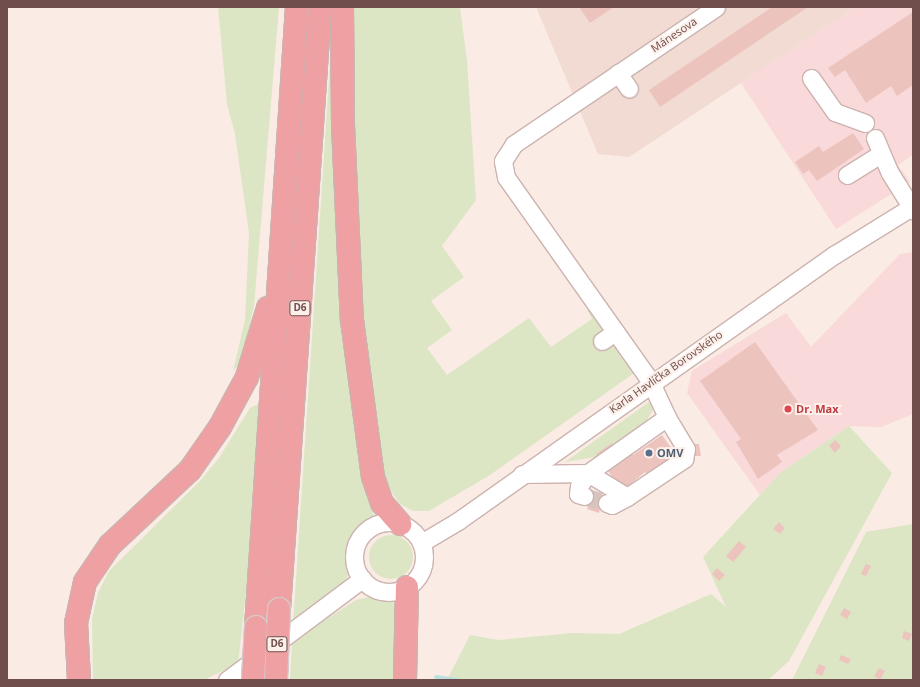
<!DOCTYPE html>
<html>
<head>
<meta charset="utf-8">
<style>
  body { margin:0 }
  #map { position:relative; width:920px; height:687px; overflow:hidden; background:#faebe4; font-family:"Open Sans",sans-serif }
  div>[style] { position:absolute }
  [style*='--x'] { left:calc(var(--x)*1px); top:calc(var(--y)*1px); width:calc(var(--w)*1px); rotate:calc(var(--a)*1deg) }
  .residential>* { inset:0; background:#f1dbd3 }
  .commercial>* { inset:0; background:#f9d9d9 }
  .green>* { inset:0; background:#dce6c4 }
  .round { border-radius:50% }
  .stream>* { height:4px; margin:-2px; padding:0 2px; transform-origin:2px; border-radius:2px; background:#bbe1dc }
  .building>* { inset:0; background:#edc3be }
  .minor-tunnel>* { height:17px; margin-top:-8.5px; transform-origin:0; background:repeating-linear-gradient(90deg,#d8c4be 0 17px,transparent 0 25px) }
  .roads { filter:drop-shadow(1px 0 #ccb3af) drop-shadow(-1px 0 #ccb3af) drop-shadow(0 1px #ccb3af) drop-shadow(0 -1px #ccb3af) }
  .minor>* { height:17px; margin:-8.5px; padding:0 8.5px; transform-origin:8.5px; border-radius:8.5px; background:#fff }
  .minor>.ring { margin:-8.5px; padding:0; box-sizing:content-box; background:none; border:17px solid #fff; border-radius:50% }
  .highway>* { height:22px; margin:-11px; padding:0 11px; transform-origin:11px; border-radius:11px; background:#efa0a3 }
  .bridges { filter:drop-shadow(1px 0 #d4cac9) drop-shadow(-1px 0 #d4cac9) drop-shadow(0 1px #d4cac9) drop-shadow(0 -1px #d4cac9) }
  .highway-bridge>* { height:22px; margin:-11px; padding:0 11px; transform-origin:11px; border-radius:11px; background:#efa0a3 }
  .dots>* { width:11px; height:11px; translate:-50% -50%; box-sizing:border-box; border:2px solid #fdf0ea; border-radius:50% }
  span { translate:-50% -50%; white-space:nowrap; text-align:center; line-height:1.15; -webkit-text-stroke:4px #fdf0ea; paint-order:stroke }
  .shield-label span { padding:1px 3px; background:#fdf0ea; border:1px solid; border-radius:3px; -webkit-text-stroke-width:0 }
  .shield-label { font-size:10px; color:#704e4c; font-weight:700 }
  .street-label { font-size:11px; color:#704e4c }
  .health-label { font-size:11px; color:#be3a42; font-weight:700 }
  .left { translate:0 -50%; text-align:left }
  .service-label { font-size:11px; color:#4e5e75; font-weight:700 }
  .frame { position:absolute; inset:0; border:8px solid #704e4c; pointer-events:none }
</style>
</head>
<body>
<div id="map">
  <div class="residential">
    <div style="clip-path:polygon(536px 7px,856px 7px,629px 157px,598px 154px)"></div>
  </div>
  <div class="commercial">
    <div style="clip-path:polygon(856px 7px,913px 7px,913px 155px,898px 165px,910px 182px,836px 229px,741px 83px)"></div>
    <div style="clip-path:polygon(913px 252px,913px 414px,881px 427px,849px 426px,781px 472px,760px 495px,687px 393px,692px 371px,786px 313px,811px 347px,900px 254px)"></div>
  </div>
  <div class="green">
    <div style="clip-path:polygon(218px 7px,279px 7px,254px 306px,241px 362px,233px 371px,245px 320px,249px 233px,235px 134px,227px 104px)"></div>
    <div style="clip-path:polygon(351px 7px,460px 7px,467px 61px,476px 200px,442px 246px,464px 277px,431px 301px,452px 330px,427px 348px,447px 375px,529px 318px,551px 347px,592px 319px,587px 310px,591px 308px,611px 341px,637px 371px,490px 475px,429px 511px,413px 511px,400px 504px,391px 491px,387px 490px,377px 443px,357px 283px)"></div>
    <div style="clip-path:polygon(331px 49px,336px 51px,352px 354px,366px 495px,375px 519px,363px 524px,355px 535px,347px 578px,335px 594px,293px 624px)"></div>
    <div style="clip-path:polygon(649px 402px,654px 406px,653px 410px,645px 423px,596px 457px,565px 462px)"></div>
    <div style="clip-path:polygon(258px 404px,260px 408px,251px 546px,238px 664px,204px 680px,93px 680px,92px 619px,98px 593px,109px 571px,200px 481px,219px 458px,250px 408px)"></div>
    <div style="clip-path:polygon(849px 426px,892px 473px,789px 661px,768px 680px,447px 680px,470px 635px,498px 640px,573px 633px,619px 634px,711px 594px,726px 607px,703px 557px,781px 472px)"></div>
    <div style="clip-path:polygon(913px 524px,913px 680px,792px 680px,866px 532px)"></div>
    <div class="round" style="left:369px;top:535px;width:44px;height:44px"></div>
    <div style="clip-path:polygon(369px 597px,392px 600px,395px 608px,397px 680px,290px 680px,292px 645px,317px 625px,356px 600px)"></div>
  </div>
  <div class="stream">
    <div style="--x:436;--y:677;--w:22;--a:8"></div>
  </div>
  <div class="building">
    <div style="clip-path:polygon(579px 7px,614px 7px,590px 23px)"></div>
    <div style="clip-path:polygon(772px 7px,808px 7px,660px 107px,649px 90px)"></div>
    <div style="clip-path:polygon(913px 12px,913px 85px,897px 96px,891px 86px,866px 103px,845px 70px,835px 77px,828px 68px)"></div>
    <div style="clip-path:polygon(853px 133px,864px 149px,817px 181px,809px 170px,803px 174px,795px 162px,819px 146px,823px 152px)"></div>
    <div style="clip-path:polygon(755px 342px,818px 430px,777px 455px,782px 462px,758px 479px,736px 442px,741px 439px,700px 381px)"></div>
    <div style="clip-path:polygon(662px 435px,677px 456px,648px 476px,645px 472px,622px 491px,596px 454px,612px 443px,622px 458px,631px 452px,633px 455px)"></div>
    <div style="clip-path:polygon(835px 440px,841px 446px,835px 453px,829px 446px)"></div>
    <div style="clip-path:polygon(694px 444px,699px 444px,701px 456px,695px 456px)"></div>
    <div style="clip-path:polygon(585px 493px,608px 500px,605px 510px,600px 509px,599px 513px,587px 509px,589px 505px,582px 502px)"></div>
    <div style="clip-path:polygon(779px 522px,785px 528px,780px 534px,773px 529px)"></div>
    <div style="clip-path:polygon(739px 541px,746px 547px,733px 562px,726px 556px)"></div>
    <div style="clip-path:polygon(866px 564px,871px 566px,866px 576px,861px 574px)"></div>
    <div style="clip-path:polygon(717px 568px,725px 575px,719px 581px,712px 574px)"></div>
    <div style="clip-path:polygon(844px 608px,851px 612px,847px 619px,840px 615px)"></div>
    <div style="clip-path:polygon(904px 631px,912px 634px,909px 641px,902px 638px)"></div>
    <div style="clip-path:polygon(841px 655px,851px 659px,848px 664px,839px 660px)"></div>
    <div style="clip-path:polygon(819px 664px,826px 667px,822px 676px,815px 673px)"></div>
    <div style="clip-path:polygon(879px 668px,885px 671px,880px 680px,874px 676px)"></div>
  </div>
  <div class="minor-tunnel">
    <div style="--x:584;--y:496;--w:24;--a:17"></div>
  </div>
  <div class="roads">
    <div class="minor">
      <div style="--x:618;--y:73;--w:19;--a:55"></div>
      <div style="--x:811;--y:78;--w:42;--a:54.8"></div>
      <div style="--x:835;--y:112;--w:32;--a:20"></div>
      <div style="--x:875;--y:138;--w:38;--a:67"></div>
      <div style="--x:890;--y:173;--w:44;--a:58.1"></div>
      <div style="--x:847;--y:175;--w:40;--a:-32"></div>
      <div style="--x:602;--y:341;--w:16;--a:-35"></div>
      <div style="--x:522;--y:474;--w:66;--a:-0.9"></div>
      <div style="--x:588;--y:473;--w:97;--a:-35.3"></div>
      <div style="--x:667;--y:417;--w:38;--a:-115"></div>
      <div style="--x:651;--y:382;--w:251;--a:-125.3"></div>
      <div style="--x:506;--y:177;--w:16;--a:-101"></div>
      <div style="--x:503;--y:161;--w:20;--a:-57"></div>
      <div style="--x:514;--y:144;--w:244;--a:-34.1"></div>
      <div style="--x:584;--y:496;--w:6;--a:-162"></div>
      <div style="--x:578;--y:494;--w:8;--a:-83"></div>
      <div style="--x:579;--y:486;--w:16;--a:-55"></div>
      <div style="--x:588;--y:473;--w:46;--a:31.6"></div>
      <div style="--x:627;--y:497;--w:69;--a:-33.7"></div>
      <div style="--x:684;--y:459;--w:10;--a:-79"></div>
      <div style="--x:686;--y:449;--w:37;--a:-121"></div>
      <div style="--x:607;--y:503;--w:5;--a:22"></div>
      <div style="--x:612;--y:505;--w:17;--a:-28"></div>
      <div class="ring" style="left:354px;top:522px;width:53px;height:53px"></div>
      <div style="--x:421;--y:543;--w:43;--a:-30.7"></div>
      <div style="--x:458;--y:521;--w:461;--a:-35.3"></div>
      <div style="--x:834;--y:255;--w:93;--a:-31.8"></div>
      <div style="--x:227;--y:680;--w:169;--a:-36.8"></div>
    </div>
    <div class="highway">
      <div style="--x:342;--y:7;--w:118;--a:89.5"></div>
      <div style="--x:343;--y:125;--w:195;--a:87.4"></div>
      <div style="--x:352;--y:320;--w:158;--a:82.4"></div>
      <div style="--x:373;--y:477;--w:28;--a:71"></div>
      <div style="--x:382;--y:503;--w:28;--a:49"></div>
      <div style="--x:279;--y:609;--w:603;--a:-86.1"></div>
      <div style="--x:256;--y:627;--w:621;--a:-86.22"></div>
      <div style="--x:79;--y:680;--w:57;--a:-93"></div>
      <div style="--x:76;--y:623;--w:42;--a:-77.6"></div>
      <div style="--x:85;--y:582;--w:45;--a:-56"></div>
      <div style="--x:110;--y:545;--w:110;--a:-43.2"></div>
      <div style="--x:190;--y:470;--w:52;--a:-55.1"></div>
      <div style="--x:220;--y:427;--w:57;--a:-61.6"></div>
      <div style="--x:247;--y:377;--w:72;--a:-73.1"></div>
      <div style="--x:405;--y:680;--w:93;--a:-88.8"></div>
    </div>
  </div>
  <div class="bridges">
    <div class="highway-bridge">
      <div style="--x:253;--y:680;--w:53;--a:-86.8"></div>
      <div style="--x:276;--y:680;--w:71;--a:-87.6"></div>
    </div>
  </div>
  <div class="dots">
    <div style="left:788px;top:409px;background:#e0444e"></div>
    <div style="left:649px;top:453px;background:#5c6f8a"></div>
  </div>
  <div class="shield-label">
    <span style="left:300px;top:308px">D6</span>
    <span style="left:277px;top:644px">D6</span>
  </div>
  <div class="street-label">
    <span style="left:674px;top:35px;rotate:-34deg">Mánesova</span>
    <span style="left:666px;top:372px;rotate:-35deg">Karla Havlíčka Borovského</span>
  </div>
  <div class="health-label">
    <span class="left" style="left:796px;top:409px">Dr. Max</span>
  </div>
  <div class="service-label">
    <span class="left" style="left:657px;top:453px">OMV</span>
  </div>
  <div class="frame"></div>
</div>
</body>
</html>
